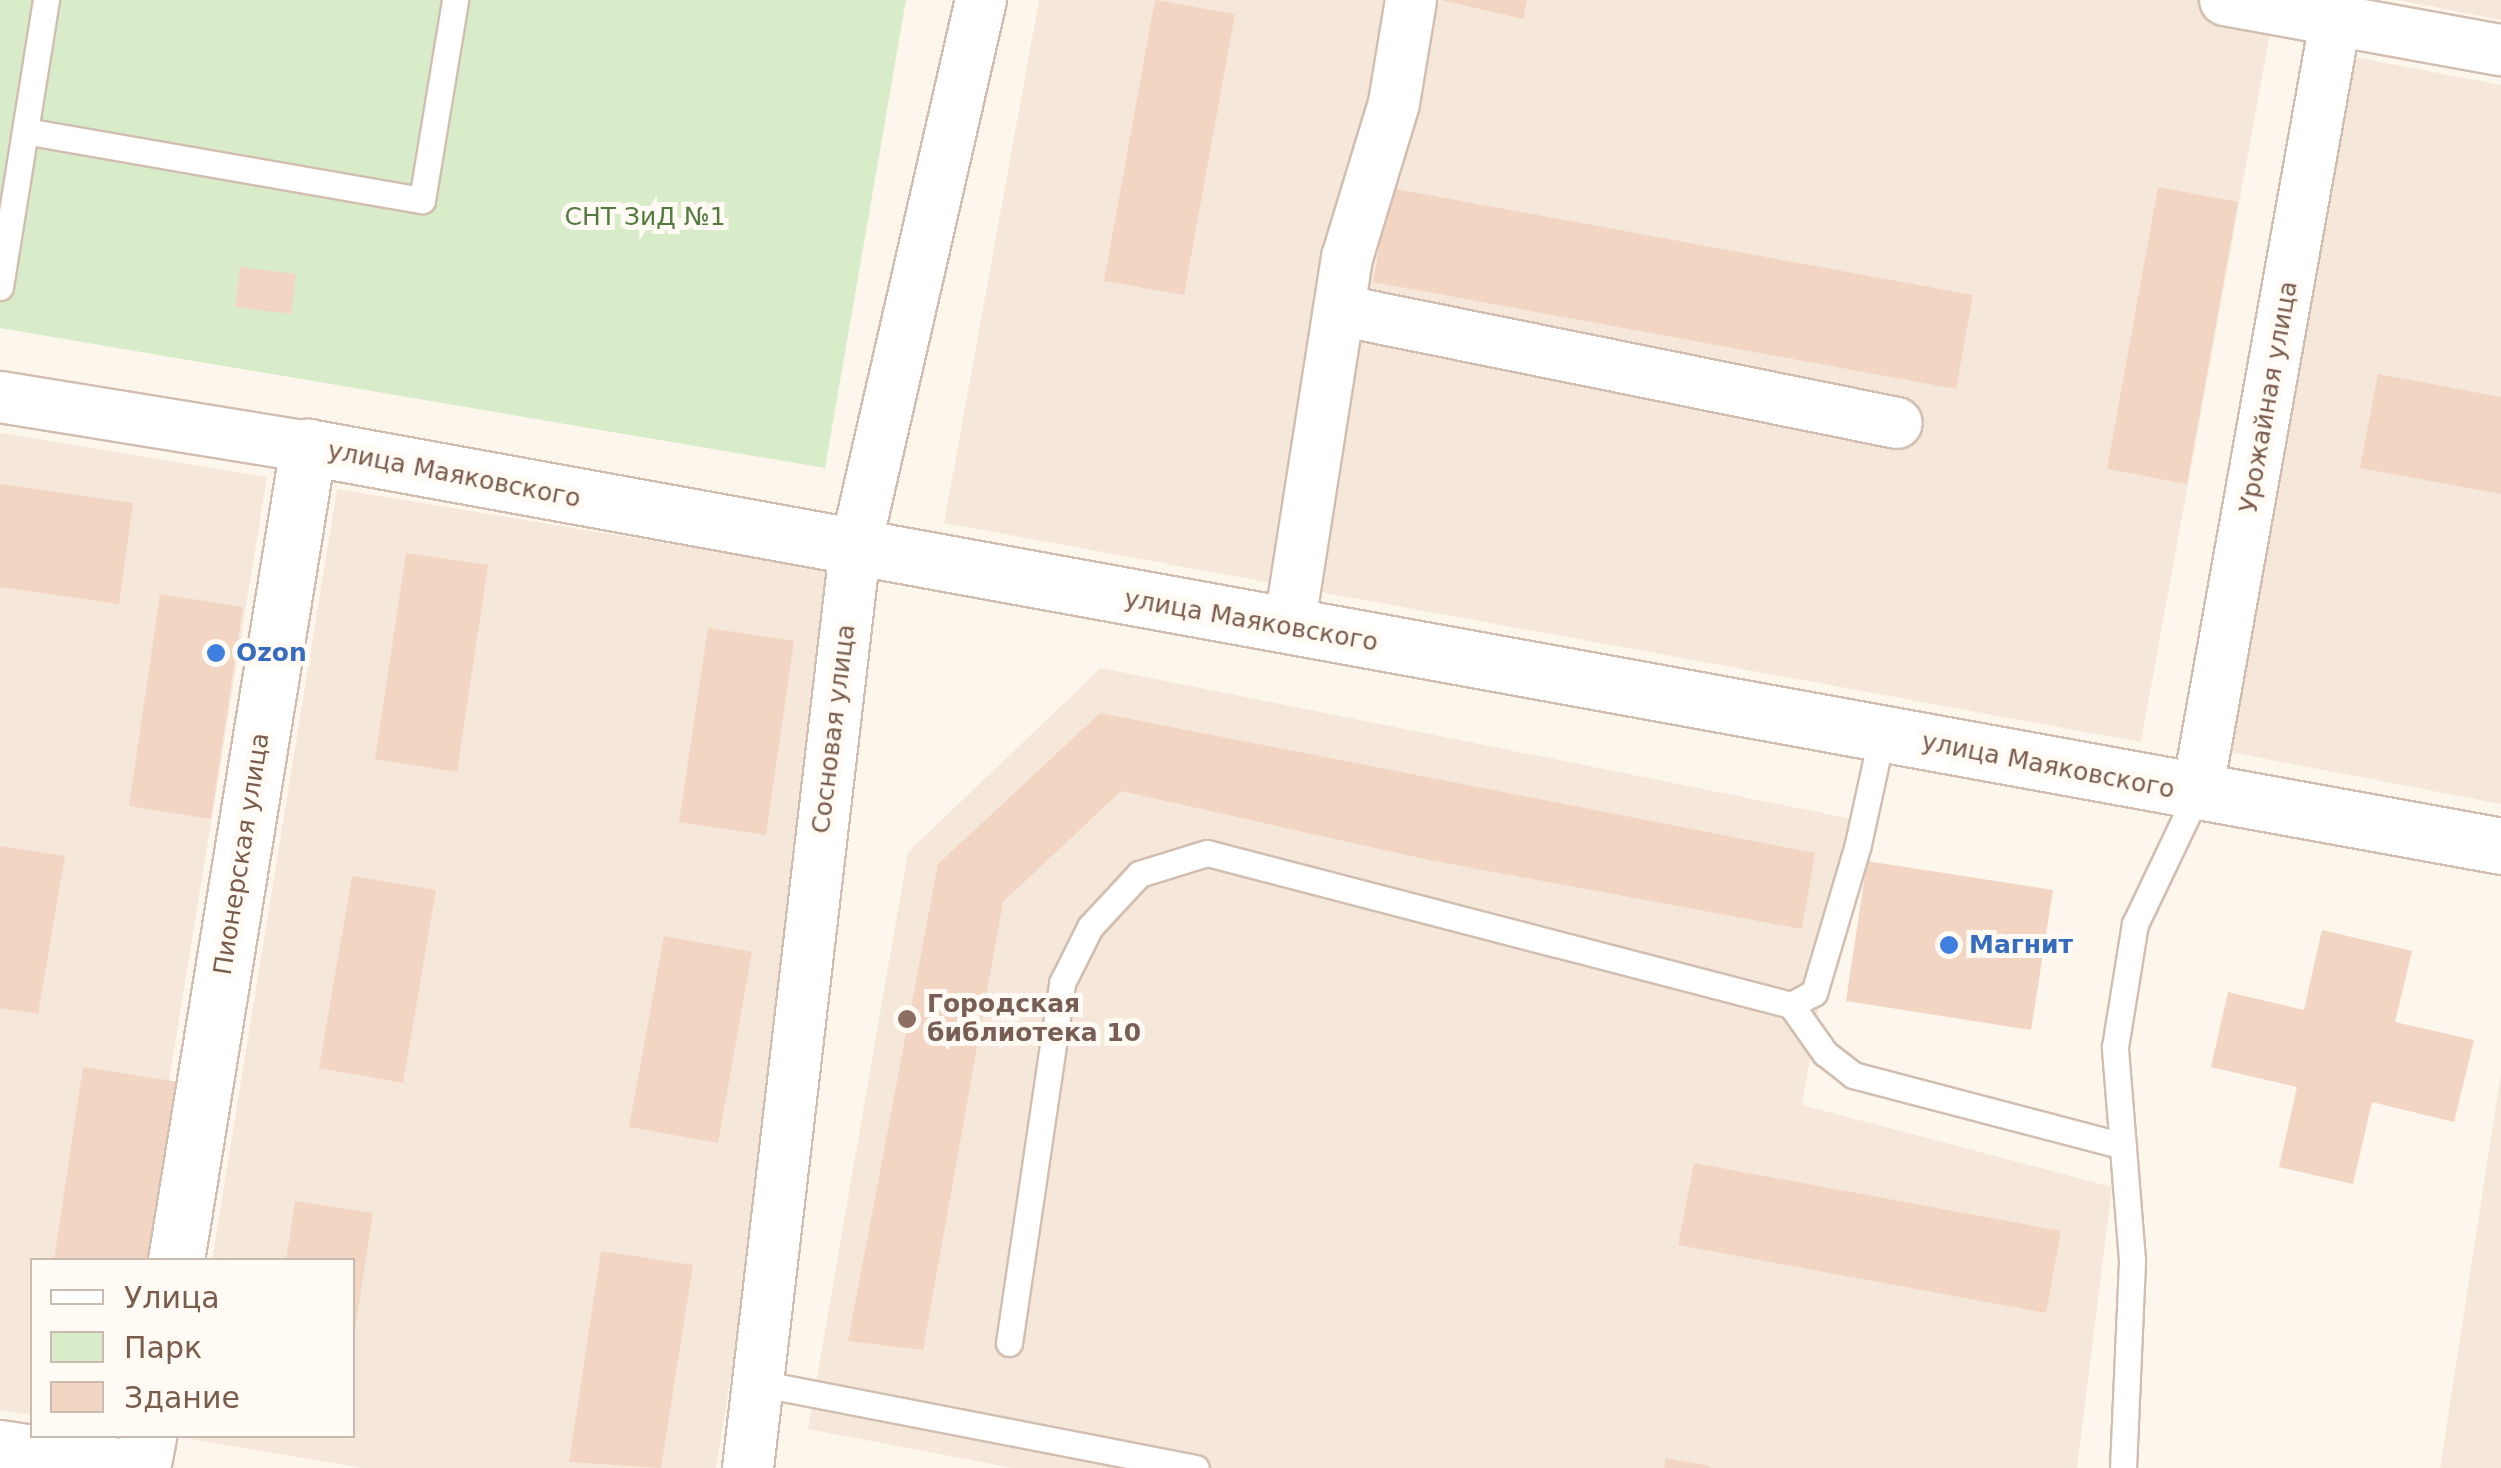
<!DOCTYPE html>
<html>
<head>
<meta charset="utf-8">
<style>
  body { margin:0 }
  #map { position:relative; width:2501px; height:1468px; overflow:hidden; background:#fdf6ec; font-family:"DejaVu Sans",sans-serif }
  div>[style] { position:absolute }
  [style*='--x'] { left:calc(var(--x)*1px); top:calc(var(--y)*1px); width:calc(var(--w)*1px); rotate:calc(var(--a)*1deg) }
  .residential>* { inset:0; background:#f5e8da }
  .green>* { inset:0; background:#d8ecc9 }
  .building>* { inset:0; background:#f3d5c3 }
  .roads { filter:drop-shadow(2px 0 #d1beb0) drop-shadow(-2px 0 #d1beb0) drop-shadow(0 2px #d1beb0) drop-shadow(0 -2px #d1beb0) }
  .lane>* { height:25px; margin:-12.5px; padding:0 12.5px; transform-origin:12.5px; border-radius:12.5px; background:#fff }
  .street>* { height:50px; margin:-25px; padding:0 25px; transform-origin:25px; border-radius:25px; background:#fff }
  .secondary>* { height:55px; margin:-27.5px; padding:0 27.5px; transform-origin:27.5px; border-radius:27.5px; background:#fff }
  .dots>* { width:28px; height:28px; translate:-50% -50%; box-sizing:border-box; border:5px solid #fffaf3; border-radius:50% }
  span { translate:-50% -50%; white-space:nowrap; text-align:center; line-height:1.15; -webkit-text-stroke:10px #fffaf3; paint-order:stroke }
  .park-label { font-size:25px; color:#537a41 }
  .street-label { font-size:25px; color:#7a5c4d }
  .shop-label { font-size:25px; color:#366cbe; font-weight:700 }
  .left { translate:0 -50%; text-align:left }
  .education-label { font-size:25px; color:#785e54; font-weight:700 }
  .legend { position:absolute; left:30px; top:1258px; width:325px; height:180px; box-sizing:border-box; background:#fffaf3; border:2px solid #cabbb1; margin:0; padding:12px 18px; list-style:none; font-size:30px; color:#7a5c4d }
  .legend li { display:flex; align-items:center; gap:20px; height:50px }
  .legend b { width:50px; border:2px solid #cabbb1 }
</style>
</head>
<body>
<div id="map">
  <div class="residential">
    <div style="clip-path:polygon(1039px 0,2276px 0,2141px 742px,944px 523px)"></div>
    <div style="clip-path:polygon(2398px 0,2501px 0,2501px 20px)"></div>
    <div style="clip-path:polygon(2339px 54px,2501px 85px,2501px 804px,2209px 748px)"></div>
    <div style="clip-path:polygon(0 433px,267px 477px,140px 1260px,32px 1260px,32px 1415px,0 1410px)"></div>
    <div style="clip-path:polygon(337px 489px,859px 575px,716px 1468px,362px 1468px,183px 1438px,352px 1436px,352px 1260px,212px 1260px)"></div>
    <div style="clip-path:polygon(1101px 668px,1852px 819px,1802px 1105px,2112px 1187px,2077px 1468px,1013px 1468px,808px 1429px,908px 852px)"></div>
    <div style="clip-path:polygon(2501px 1073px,2501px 1468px,2440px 1468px)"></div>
  </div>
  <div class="green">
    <div style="clip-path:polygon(0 0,906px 0,825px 468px,0 328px)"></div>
  </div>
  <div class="building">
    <div style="clip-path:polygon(1155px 0,1235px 14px,1184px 295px,1104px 281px)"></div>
    <div style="clip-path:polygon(1441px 0,1527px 0,1523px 19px)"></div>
    <div style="clip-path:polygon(2158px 187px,2238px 202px,2187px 484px,2107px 469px)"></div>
    <div style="clip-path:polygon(1390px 188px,1973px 295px,1956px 389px,1373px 282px)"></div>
    <div style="clip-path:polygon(240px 267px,296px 274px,291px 314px,235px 307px)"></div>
    <div style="clip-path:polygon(2378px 374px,2501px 397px,2501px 494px,2360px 468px)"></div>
    <div style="clip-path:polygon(0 484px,133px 503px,119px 604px,0 587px)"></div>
    <div style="clip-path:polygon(406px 553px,488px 565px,457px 772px,375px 759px)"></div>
    <div style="clip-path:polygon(160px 594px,243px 607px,211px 819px,129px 806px)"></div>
    <div style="clip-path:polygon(708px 628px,794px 641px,766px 835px,679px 822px)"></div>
    <div style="clip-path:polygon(1100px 713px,1815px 853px,1802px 929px,1429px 860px,1121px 791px,1003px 902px,923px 1350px,848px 1341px,938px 864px)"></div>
    <div style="clip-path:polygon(0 846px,65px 856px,38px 1014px,0 1008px)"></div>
    <div style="clip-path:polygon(1867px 861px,2053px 890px,2031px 1030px,1846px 1001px)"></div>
    <div style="clip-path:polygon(352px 876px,436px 890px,403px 1083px,319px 1068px)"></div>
    <div style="clip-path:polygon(2322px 930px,2412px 951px,2395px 1022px,2474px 1040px,2454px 1122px,2372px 1102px,2353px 1184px,2279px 1167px,2297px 1087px,2211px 1067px,2228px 992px,2304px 1010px)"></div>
    <div style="clip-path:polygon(664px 936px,752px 952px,718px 1143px,629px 1127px)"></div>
    <div style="clip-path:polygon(83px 1067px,179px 1082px,152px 1260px,54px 1260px)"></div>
    <div style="clip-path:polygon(1694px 1163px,2061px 1231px,2046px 1313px,1678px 1245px)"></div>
    <div style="clip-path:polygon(295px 1201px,373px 1213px,355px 1329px,352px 1260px,286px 1260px)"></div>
    <div style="clip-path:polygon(601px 1251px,693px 1265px,661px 1468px,569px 1462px)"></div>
    <div style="clip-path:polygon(1666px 1458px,1710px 1466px,1710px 1468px,1664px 1468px)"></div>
  </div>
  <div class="roads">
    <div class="lane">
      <div style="--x:25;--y:131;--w:403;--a:9.9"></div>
      <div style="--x:422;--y:200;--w:203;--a:-80.6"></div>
      <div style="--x:0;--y:287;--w:291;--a:-80.9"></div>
      <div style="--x:1791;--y:1005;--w:26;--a:-28"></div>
      <div style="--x:1814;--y:993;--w:155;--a:-73.5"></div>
      <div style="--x:1858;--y:844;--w:113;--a:-77.7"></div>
      <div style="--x:1009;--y:1343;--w:364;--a:-81.6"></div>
      <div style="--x:1062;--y:983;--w:63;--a:-63.4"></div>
      <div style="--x:1090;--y:927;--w:72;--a:-47.2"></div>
      <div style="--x:1139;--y:874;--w:71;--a:-17.2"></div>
      <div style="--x:1207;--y:853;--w:603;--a:14.59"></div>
      <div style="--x:1791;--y:1005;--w:59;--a:54.7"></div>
      <div style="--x:1825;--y:1053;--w:36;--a:38"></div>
      <div style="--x:1853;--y:1075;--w:279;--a:14.7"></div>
      <div style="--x:758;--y:1383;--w:446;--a:11"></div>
      <div style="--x:2123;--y:1468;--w:208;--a:-87.5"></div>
      <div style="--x:2132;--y:1260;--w:214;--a:-94.6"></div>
      <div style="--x:2115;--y:1047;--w:125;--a:-80.8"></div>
      <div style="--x:2135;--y:924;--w:144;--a:-64.5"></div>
    </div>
    <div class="street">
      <div style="--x:2225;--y:0;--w:280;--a:10.3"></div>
      <div style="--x:1339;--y:310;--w:569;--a:11.45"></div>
      <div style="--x:0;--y:397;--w:312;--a:9.2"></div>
      <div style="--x:1289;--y:628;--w:375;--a:-81.1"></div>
      <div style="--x:1347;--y:258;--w:162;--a:-73.1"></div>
      <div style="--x:1394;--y:103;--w:104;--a:-80.6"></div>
      <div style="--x:2197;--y:794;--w:807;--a:-79.86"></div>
      <div style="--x:0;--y:1446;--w:147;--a:8.6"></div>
      <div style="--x:748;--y:1468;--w:924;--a:-83.35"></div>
      <div style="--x:855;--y:550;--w:564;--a:-77.1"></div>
    </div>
    <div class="secondary">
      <div style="--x:176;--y:1260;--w:824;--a:-80.78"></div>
      <div style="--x:308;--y:447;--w:2229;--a:10.31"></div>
      <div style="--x:142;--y:1468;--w:33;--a:-79"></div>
    </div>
  </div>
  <div class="dots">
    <div style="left:216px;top:653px;background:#3f7fe0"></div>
    <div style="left:1949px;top:945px;background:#3f7fe0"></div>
    <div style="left:907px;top:1019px;background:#8d6e63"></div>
  </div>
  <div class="park-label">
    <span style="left:645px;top:217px">СНТ ЗиД №1</span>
  </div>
  <div class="street-label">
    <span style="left:2269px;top:397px;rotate:-80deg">Урожайная улица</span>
    <span style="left:454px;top:475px;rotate:11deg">улица Маяковского</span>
    <span style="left:1251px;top:621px;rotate:10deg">улица Маяковского</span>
    <span style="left:834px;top:729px;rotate:-83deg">Сосновая улица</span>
    <span style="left:2048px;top:766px;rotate:11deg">улица Маяковского</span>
    <span style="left:242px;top:854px;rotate:-81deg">Пионерская улица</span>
  </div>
  <div class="shop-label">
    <span class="left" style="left:236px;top:653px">Ozon</span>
    <span class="left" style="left:1969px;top:945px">Магнит</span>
  </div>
  <div class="education-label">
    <span class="left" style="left:927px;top:1019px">Городская<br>библиотека 10</span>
  </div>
  <ul class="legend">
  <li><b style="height:12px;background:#fff"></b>Улица</li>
  <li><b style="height:28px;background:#d8ecc9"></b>Парк</li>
  <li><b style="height:28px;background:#f3d5c3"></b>Здание</li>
  </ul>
</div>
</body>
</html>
